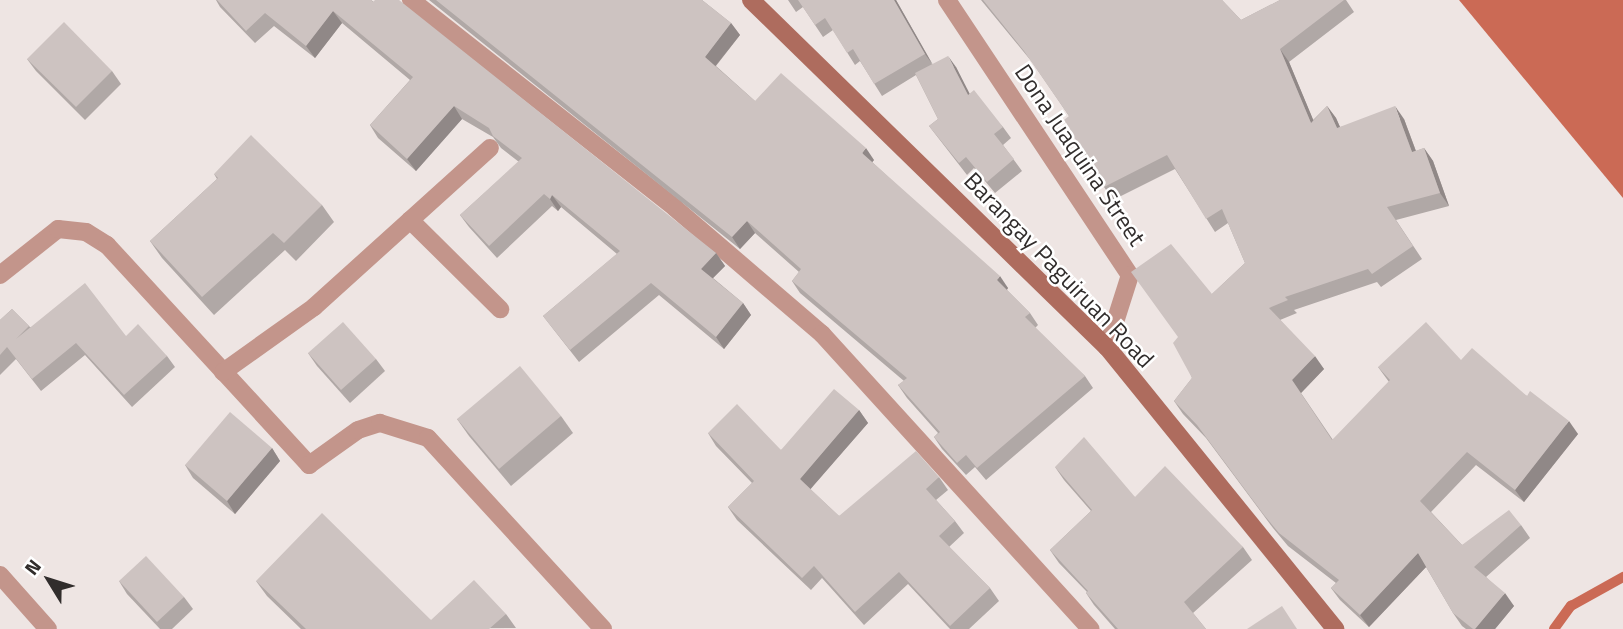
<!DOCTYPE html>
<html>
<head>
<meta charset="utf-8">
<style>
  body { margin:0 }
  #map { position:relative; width:1623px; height:629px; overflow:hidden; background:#eee5e3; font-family:"Titillium Web",sans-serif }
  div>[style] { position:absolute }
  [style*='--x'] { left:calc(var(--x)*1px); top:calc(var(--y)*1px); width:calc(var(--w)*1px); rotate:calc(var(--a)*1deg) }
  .water>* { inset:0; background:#cb6a55 }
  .stream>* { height:10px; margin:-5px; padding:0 5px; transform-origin:5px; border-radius:5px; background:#cb6a55 }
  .street>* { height:18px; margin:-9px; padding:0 9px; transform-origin:9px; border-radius:9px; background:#c3958b }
  .secondary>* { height:18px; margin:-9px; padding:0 9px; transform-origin:9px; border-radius:9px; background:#ae6c5e }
  .wall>* { inset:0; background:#b0a8a6 }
  .shaded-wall>* { inset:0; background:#908887 }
  .building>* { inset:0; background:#cdc3c1 }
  span { translate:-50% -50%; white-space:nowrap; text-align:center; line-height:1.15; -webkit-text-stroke:5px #fff; paint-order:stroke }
  .street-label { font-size:24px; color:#312d2c }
  .north { position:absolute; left:14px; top:545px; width:70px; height:70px; -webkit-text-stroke:5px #fff; paint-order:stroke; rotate:308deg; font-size:19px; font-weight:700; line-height:28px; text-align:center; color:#312d2c }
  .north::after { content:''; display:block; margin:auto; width:24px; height:32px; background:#312d2c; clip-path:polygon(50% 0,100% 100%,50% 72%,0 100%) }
</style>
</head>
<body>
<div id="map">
  <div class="water">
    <div style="clip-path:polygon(1459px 0,1623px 0,1623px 198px)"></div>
  </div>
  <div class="stream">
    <div style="--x:1554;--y:629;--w:29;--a:-54"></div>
    <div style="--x:1571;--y:606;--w:60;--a:-29.1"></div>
  </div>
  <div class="street">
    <div style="--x:411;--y:0;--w:336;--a:38.2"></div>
    <div style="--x:675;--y:208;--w:194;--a:40.6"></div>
    <div style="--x:822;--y:334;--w:399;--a:47.7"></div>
    <div style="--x:947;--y:0;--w:330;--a:56.4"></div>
    <div style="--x:1130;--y:275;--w:76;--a:107.7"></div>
    <div style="--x:410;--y:220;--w:127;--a:44.7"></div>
    <div style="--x:0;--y:275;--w:74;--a:-38.4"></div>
    <div style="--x:58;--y:229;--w:28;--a:6"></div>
    <div style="--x:86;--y:232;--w:25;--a:32"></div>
    <div style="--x:107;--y:245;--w:299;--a:47.4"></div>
    <div style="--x:309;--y:465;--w:60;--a:-35.5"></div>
    <div style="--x:358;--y:430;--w:23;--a:-18"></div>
    <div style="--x:380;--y:423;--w:50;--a:17.4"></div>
    <div style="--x:428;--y:438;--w:259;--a:47.5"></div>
    <div style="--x:223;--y:372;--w:112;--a:-35.5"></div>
    <div style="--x:314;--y:307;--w:237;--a:-42.1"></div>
    <div style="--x:0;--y:575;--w:72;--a:48.4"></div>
  </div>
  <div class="secondary">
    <div style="--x:751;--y:0;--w:497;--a:44.3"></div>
    <div style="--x:1107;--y:347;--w:363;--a:51"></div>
  </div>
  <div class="wall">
    <div style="clip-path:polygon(216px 0,371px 0,716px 253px,725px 266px,713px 278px,743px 303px,751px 315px,724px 349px,659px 295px,579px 362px,543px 316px,617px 254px,561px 207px,558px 211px,552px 206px,497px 258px,469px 227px,460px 215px,519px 162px,501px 148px,493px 137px,462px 119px,416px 171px,378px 138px,370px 125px,410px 80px,342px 23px,315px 58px,274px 26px,255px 43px,220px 7px)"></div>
    <div style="clip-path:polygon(429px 0,702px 0,731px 23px,740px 35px,716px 66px,755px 101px,874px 160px,872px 162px,1008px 288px,1007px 290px,1030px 313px,1038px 325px,1035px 328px,1085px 376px,1093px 388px,986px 480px,975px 467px,966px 475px,942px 449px,934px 437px,938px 433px,907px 398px,898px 385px,904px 381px,800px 293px,792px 281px,799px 272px,755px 233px,740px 249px)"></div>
    <div style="clip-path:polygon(788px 0,896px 0,932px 64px,956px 67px,969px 94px,1003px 127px,1011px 138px,1003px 145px,1022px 171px,995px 193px,974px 168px,967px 175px,929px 126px,938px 119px,916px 75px,882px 96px,860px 61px,855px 65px,833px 30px,823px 37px,803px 7px,796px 12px)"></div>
    <div style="clip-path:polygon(981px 0,1222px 0,1241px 20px,1280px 0,1346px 0,1354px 12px,1289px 62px,1313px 120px,1327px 106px,1336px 118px,1340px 127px,1404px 119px,1416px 151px,1424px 148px,1433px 161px,1449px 206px,1396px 220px,1422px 259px,1381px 287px,1377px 282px,1294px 310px,1297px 313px,1280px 320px,1324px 369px,1301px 393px,1333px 440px,1389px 382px,1378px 367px,1461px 360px,1527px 396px,1578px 434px,1524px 502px,1476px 465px,1431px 512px,1462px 545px,1521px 525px,1530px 538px,1486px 577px,1514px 606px,1495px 629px,1466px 629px,1462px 626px,1453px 613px,1426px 567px,1369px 627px,1340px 600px,1331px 588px,1336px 583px,1288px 546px,1273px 528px,1206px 438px,1183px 414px,1174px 401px,1192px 378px,1178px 337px,1212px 294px,1245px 263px,1228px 223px,1215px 232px,1175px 169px,1113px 200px,1104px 187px,1069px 116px,1032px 62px)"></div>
    <div style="clip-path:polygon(27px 59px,112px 71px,121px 84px,85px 120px,36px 71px)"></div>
    <div style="clip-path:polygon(214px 174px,322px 205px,334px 222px,296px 261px,285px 250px,214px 315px,162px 258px,150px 241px,217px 179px)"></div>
    <div style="clip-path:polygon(12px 309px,30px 327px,126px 336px,167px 356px,175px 367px,132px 407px,85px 355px,41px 391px,16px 359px,0 375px,0 320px)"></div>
    <div style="clip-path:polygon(308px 353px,376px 359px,385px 371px,350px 403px,317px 366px)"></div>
    <div style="clip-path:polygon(859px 410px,868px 423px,810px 489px,839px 516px,939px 477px,948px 490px,936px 500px,955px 521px,964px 533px,949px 547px,990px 588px,999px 601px,969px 629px,950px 629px,908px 584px,864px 625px,822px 578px,811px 590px,737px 520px,728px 507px,752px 483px,716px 446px,708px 433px,781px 450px)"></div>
    <div style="clip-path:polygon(561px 416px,573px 433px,511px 486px,469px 436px,457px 419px)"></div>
    <div style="clip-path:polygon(272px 448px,280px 461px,235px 514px,193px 478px,185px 465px)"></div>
    <div style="clip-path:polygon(1055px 467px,1135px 497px,1243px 547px,1252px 560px,1193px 613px,1206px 629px,1115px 629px,1094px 605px,1086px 593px,1087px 592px,1059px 563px,1050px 550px,1091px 511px,1064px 480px)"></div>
    <div style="clip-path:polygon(119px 581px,184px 597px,193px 609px,172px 629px,160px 629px,127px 594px)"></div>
    <div style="clip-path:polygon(256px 581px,431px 620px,506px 614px,516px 628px,301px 629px,267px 596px)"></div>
  </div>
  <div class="shaded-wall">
    <div style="clip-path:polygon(894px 0,896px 0,933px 65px,925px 54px)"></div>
    <div style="clip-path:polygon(333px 11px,342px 23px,315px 58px,306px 46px)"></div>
    <div style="clip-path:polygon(731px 23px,740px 35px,713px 69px,705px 57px)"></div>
    <div style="clip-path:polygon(1280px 49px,1289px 62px,1320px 136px,1311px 123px)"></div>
    <div style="clip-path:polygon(948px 56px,956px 67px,976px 106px,968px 95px)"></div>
    <div style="clip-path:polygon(454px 106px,462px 119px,416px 171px,407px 159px)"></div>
    <div style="clip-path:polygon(1327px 106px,1336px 118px,1346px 141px,1337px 128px)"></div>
    <div style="clip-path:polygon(1395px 106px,1404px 119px,1421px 165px,1412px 152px)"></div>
    <div style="clip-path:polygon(866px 148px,874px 160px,870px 165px,862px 153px)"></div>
    <div style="clip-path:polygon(1424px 148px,1433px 161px,1449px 206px,1440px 193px)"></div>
    <div style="clip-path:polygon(552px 195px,561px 207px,558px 211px,550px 199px)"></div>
    <div style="clip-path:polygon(747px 221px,755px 233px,740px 249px,732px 237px)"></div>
    <div style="clip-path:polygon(716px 253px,725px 266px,710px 281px,701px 269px)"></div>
    <div style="clip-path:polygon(1000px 276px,1008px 288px,1005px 292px,997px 280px)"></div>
    <div style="clip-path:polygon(743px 303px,751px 315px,724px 349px,716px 337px)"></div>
    <div style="clip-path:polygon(1315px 356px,1324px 369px,1301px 393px,1292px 380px)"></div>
    <div style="clip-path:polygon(859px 410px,868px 423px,808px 492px,800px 479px)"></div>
    <div style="clip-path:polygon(1569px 421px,1578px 434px,1524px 502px,1515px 490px)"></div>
    <div style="clip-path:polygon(272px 448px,280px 461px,235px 514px,227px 501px)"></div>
    <div style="clip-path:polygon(1418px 553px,1427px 566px,1369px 627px,1360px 615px)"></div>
    <div style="clip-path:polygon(1505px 593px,1514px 606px,1495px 629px,1475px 629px)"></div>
  </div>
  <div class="building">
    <div style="clip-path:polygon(217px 0,371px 0,373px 2px,375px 0,399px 0,716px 253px,701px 269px,743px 303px,716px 337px,651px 283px,570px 350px,543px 316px,620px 251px,552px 195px,550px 199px,544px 194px,489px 246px,460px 215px,522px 158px,493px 136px,489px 128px,454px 106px,407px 159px,370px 125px,413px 77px,333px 11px,306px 46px,265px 13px,246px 31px)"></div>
    <div style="clip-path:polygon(436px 0,702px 0,731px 23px,705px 57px,755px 101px,781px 73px,866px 148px,862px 153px,1000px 276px,997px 280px,1030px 313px,1025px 317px,1085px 376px,977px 468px,966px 455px,957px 463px,934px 437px,940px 432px,898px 385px,907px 378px,792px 281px,801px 269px,747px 221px,732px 237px)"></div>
    <div style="clip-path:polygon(798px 0,894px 0,925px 54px,874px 84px,853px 49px,847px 53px,825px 18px,815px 25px)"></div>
    <div style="clip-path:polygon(983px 0,1222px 0,1241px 20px,1280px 0,1344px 0,1280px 49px,1311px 123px,1327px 106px,1337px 128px,1395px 106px,1412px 152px,1424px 148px,1440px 193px,1387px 207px,1413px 246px,1372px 274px,1368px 269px,1285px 297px,1288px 300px,1269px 308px,1315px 356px,1292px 380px,1332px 440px,1390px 380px,1378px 367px,1426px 322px,1461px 360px,1472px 348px,1527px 396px,1530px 391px,1569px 421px,1515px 490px,1467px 452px,1420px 501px,1462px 545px,1509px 510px,1521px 525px,1474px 567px,1505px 593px,1475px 629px,1473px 629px,1453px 613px,1418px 553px,1360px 615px,1331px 588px,1339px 580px,1279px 533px,1264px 515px,1197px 425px,1174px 401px,1192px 378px,1173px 343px,1178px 337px,1131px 272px,1171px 244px,1212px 294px,1245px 263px,1222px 209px,1206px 219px,1167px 155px,1104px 187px,1064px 120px,1069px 116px,1024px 51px)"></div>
    <div style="clip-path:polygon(64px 22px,112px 71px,76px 107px,27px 59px)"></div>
    <div style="clip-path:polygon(948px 56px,968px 95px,974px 90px,1003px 127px,994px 134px,1014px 159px,987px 182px,966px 157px,959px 163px,929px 126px,938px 119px,915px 73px)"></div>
    <div style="clip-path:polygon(251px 135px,322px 205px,284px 243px,273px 233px,202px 297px,150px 241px,218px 178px,214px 174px)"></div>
    <div style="clip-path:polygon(85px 283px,126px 336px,138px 324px,167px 356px,124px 395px,76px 343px,32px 379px,7px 347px,0 355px,0 320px,12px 309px,29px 326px,16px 339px)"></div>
    <div style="clip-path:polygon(343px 322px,376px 359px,341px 390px,308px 353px)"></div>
    <div style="clip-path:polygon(520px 366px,561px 416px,499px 469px,457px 419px)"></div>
    <div style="clip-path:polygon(834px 389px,859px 410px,800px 479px,839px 516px,916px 451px,939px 477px,926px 489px,955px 521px,939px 536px,990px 588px,950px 626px,899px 572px,855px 612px,814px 566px,802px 578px,728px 507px,754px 481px,708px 433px,737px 404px,781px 450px)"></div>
    <div style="clip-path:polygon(230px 412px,272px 448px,227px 501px,185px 465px)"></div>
    <div style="clip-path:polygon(1084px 437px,1135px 497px,1165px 466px,1243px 547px,1184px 602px,1206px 629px,1118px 629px,1086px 593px,1088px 591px,1050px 550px,1092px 510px,1055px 467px)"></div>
    <div style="clip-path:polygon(322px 513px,431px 620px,474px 580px,506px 614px,489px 629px,306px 629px,256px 581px)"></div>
    <div style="clip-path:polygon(146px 556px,184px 597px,157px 622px,119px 581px)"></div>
    <div style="clip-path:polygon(1282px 606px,1297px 629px,1247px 629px)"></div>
  </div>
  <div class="street-label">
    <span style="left:1080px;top:155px;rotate:56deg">Dona Juaquina Street</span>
    <span style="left:1059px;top:270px;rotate:46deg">Barangay Paguiruan Road</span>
  </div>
  <div class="north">N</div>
</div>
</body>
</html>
